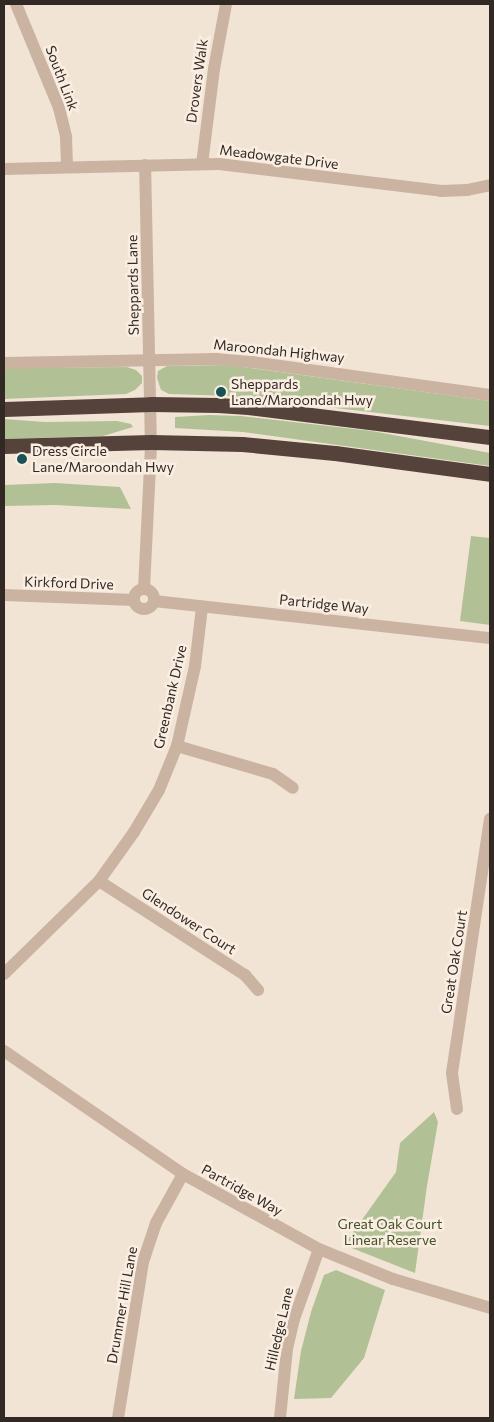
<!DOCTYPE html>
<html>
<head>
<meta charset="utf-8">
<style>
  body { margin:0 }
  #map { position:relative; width:494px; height:1422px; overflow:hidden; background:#f2e4d5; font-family:Commissioner,sans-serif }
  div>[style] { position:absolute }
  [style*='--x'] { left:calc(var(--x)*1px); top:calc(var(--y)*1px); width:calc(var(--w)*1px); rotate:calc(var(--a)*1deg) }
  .green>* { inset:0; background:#b2c195 }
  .minor>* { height:12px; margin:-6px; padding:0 6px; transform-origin:6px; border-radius:6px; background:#cab4a1 }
  .minor>.ring { margin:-6px; padding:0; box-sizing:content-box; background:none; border:12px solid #cab4a1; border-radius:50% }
  .highway>* { height:15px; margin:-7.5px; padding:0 7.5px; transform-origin:7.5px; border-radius:7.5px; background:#55433b }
  .dots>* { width:14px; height:14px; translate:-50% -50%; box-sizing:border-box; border:2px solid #f9eee1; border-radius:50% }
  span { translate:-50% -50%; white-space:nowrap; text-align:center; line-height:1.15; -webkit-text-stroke:5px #f9eee1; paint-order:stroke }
  .street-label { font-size:14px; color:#332924 }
  .poi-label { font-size:14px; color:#332924 }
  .left { translate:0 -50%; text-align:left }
  .park-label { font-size:14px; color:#435327 }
  .frame { position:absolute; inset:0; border:5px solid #332924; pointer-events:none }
</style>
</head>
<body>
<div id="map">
  <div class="green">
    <div style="clip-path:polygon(229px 365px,490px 401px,490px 426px,232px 396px,169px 394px,161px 390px,157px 378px,158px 371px,167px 366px)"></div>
    <div style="clip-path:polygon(127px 367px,136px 370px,142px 376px,142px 383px,135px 390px,126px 394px,4px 399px,4px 368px)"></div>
    <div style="clip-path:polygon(209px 415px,241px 416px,372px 431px,490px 453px,490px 466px,243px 432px,175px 428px,175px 417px)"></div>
    <div style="clip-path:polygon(4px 419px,45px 422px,117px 421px,131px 424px,133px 427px,103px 436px,4px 439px)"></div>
    <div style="clip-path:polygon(55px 483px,120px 487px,131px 509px,55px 505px,4px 506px,4px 485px)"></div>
    <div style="clip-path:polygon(471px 536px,490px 538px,490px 625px,460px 621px)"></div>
    <div style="clip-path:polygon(434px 1112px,438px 1122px,427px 1186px,415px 1273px,344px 1245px,396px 1172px,400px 1143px)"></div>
    <div style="clip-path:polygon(336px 1270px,385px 1290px,364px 1358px,331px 1398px,294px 1399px,301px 1351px,311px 1312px,324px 1275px)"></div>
  </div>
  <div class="minor">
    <div style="--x:16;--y:4;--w:113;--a:67.5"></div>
    <div style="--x:59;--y:108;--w:30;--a:76"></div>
    <div style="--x:66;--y:137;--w:30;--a:88"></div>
    <div style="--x:202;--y:164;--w:96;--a:-82.8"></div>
    <div style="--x:214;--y:69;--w:66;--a:-79.5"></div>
    <div style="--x:4;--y:169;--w:215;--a:-1.3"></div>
    <div style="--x:219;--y:164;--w:224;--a:6.9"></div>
    <div style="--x:441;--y:191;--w:26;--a:-2"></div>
    <div style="--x:467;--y:190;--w:24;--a:-12"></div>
    <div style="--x:4;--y:363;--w:212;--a:-1.1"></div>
    <div style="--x:216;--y:359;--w:36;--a:5"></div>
    <div style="--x:252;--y:362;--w:240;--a:7.9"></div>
    <div class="ring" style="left:134px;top:589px;width:8px;height:8px"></div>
    <div style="--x:144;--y:589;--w:141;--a:-87.2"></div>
    <div style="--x:151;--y:448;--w:283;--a:-91.2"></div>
    <div style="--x:4;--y:595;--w:130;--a:2.2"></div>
    <div style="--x:154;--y:601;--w:338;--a:6.3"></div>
    <div style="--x:177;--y:746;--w:100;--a:16.3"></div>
    <div style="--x:273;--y:774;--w:24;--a:35"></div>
    <div style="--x:99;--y:881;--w:174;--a:32.8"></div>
    <div style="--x:245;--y:975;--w:20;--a:49"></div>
    <div style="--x:4;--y:974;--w:133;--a:-44.4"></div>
    <div style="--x:99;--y:881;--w:60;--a:-54.5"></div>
    <div style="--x:134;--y:832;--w:49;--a:-59.2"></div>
    <div style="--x:159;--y:790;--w:48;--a:-67.8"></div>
    <div style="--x:177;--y:746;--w:82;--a:-77.3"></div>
    <div style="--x:195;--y:666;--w:59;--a:-83.2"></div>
    <div style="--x:4;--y:1051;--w:217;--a:34.5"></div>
    <div style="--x:183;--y:1174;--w:155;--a:28.9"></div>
    <div style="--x:319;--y:1249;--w:80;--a:22.1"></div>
    <div style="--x:393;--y:1279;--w:101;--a:16.6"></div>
    <div style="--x:457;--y:1109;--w:36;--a:-98"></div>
    <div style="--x:452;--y:1073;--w:257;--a:-81.5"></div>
    <div style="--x:118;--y:1418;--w:158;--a:-80.9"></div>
    <div style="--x:143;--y:1262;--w:41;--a:-71.6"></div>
    <div style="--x:156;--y:1223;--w:56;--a:-61.1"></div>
    <div style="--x:280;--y:1418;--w:69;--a:-84.2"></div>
    <div style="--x:287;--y:1349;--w:31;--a:-77"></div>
    <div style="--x:294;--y:1319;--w:74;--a:-70.3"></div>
  </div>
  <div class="highway">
    <div style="--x:4;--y:409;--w:147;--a:-1.9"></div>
    <div style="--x:151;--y:404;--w:67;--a:0.9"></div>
    <div style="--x:218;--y:405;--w:30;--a:4"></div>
    <div style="--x:248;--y:407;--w:244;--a:7.1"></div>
    <div style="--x:4;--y:446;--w:147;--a:-1.6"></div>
    <div style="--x:151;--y:442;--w:91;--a:1.3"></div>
    <div style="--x:242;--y:444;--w:93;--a:5.5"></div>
    <div style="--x:335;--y:453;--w:156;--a:7.7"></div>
  </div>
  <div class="dots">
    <div style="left:221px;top:392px;background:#185256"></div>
    <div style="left:22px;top:459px;background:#185256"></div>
  </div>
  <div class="street-label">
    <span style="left:62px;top:78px;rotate:69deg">South Link</span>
    <span style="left:197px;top:81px;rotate:-82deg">Drovers Walk</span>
    <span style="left:279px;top:157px;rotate:7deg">Meadowgate Drive</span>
    <span style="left:133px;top:285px;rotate:-91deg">Sheppards Lane</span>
    <span style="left:279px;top:351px;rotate:6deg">Maroondah Highway</span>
    <span style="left:69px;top:583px;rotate:2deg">Kirkford Drive</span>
    <span style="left:324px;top:604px;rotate:6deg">Partridge Way</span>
    <span style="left:170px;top:697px;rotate:-77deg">Greenbank Drive</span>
    <span style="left:189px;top:921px;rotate:33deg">Glendower Court</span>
    <span style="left:454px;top:962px;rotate:-81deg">Great Oak Court</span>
    <span style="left:242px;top:1190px;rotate:29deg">Partridge Way</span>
    <span style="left:122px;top:1305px;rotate:-80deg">Drummer Hill Lane</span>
    <span style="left:279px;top:1329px;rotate:-77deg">Hilledge Lane</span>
  </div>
  <div class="poi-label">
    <span class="left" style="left:231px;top:392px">Sheppards<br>Lane/Maroondah Hwy</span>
    <span class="left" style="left:32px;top:459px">Dress Circle<br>Lane/Maroondah Hwy</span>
  </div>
  <div class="park-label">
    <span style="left:390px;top:1232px">Great Oak Court<br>Linear Reserve</span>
  </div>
  <div class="frame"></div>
</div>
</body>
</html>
